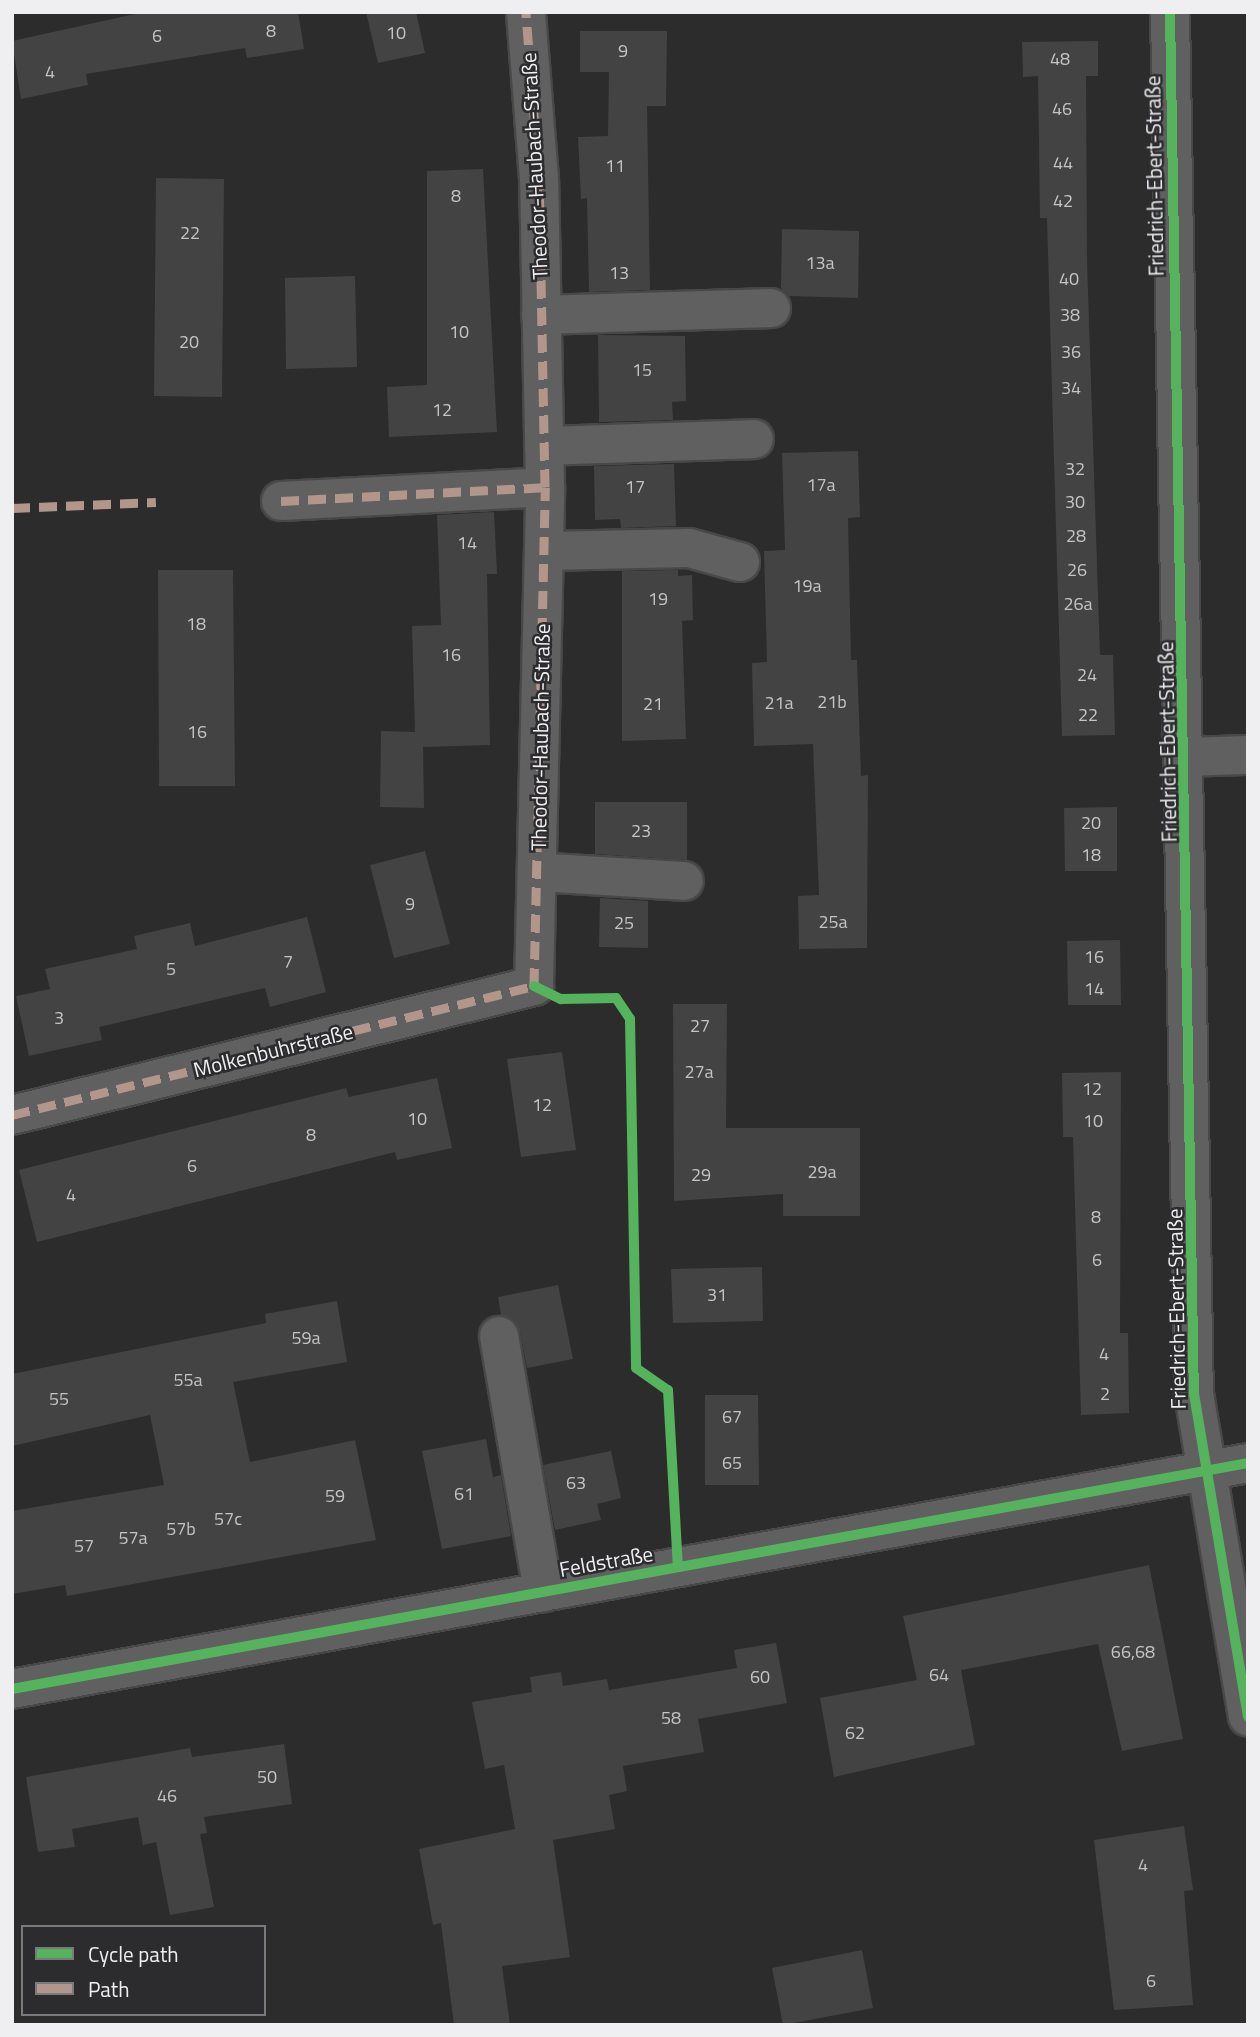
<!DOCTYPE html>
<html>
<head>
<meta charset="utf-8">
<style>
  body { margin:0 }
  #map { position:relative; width:1260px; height:2037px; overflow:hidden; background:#2c2c2c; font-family:"Titillium Web",sans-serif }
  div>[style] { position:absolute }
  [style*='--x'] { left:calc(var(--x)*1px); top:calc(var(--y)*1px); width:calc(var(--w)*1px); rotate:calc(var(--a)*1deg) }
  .building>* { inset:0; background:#434344 }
  .roads { filter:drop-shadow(2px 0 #494849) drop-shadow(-2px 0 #494849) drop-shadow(0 2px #494849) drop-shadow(0 -2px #494849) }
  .minor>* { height:38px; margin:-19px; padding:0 19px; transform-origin:19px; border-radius:19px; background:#606060 }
  .quiet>* { height:9px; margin-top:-4.5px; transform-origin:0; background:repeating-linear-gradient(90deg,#b2968c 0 18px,transparent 0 27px) }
  .cycleway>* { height:10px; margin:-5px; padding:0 5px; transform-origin:5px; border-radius:5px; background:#56b35d }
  span { translate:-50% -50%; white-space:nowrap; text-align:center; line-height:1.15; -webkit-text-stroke:5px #2c2b2d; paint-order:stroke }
  .number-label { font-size:18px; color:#c4c3c5 }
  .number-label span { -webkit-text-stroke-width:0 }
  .street-label { font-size:21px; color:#efeef0 }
  .frame { position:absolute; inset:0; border:14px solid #efeef0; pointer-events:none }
  .legend { position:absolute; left:21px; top:1925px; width:245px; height:91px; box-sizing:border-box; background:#2c2b2d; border:2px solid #7a797b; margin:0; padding:9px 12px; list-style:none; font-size:21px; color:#efeef0 }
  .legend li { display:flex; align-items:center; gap:14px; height:35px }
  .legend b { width:35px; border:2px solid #7a797b }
</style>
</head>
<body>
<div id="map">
  <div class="building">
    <div style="clip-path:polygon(144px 12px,298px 12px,304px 49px,247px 58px,245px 48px,86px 74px,88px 85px,21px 99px,12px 41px)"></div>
    <div style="clip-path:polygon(366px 12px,416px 12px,425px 53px,378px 63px)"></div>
    <div style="clip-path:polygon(580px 31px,667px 31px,666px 106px,647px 106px,650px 290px,589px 292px,587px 198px,581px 199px,578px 137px,608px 136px,609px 72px,580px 72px)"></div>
    <div style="clip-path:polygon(1098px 41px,1098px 76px,1086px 76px,1087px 261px,1100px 655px,1113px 655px,1115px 735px,1062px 736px,1047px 218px,1040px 218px,1038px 76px,1023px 77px,1022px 42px)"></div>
    <div style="clip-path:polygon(483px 169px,497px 432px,389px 437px,387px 387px,427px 385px,427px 171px)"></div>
    <div style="clip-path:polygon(156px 178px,224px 179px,222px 397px,154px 396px)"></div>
    <div style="clip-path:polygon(782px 229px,859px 231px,858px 298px,789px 296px,781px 288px)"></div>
    <div style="clip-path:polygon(355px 276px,357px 367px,286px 369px,285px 278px)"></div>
    <div style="clip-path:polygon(598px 335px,685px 336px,686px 401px,672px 402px,673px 420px,599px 422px)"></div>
    <div style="clip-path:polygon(858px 451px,860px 517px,848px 518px,851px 660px,857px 660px,861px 776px,868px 775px,867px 948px,799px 949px,798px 896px,819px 895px,813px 744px,754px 746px,752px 663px,767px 662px,764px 551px,785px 550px,782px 453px)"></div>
    <div style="clip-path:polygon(674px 464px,676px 526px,621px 528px,620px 519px,595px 520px,594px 466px)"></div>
    <div style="clip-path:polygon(494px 512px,497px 574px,487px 574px,490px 745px,423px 747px,424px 808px,380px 807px,381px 731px,415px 732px,412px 626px,441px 625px,437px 515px)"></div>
    <div style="clip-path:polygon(158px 570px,233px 570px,235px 786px,159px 786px)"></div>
    <div style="clip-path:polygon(678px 570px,678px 576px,692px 575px,693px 620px,682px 621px,686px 739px,622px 741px,622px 571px)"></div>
    <div style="clip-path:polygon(595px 802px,687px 802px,687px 860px,595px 854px)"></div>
    <div style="clip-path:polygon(1117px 807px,1117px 871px,1065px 871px,1064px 808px)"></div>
    <div style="clip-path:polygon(425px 851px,450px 944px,394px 958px,370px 865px)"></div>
    <div style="clip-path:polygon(600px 898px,648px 901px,648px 948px,599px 947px)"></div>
    <div style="clip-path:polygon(307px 917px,326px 992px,270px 1007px,265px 988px,99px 1027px,102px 1040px,29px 1056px,16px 996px,50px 989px,45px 969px,137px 949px,134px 936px,190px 923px,195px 946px)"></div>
    <div style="clip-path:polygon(1120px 940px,1121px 1005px,1068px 1005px,1067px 941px)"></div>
    <div style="clip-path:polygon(673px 1004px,727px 1004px,726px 1128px,860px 1128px,860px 1216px,783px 1216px,783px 1194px,674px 1201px)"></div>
    <div style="clip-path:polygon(562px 1052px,576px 1150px,521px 1157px,507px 1059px)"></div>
    <div style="clip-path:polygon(1121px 1072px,1120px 1333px,1128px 1333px,1129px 1413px,1081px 1415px,1073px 1137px,1063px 1137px,1062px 1073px)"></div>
    <div style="clip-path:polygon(437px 1078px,452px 1148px,397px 1160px,395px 1152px,37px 1242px,19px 1170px,346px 1088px,349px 1097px)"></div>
    <div style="clip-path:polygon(762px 1267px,763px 1321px,673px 1323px,671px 1269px)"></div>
    <div style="clip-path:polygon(558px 1285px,573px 1359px,527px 1368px,520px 1332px,501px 1315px,498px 1297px)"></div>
    <div style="clip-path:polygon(337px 1301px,347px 1362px,233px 1382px,250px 1462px,355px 1440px,376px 1540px,67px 1596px,65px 1585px,12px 1594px,12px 1511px,164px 1485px,150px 1415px,12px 1446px,12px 1374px,266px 1323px,265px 1314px)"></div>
    <div style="clip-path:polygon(705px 1395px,758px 1395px,759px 1485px,705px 1485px)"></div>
    <div style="clip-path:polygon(486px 1439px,493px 1477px,501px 1475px,511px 1536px,442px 1549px,422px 1451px)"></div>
    <div style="clip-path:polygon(611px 1451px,621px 1498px,597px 1504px,601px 1520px,555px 1530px,543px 1465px)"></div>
    <div style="clip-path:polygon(1149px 1565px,1183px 1739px,1122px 1751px,1098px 1644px,961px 1670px,975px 1745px,834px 1777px,820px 1698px,917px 1680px,903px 1616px)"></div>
    <div style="clip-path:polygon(776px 1643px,787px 1703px,698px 1719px,704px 1752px,623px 1766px,627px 1791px,609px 1795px,615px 1829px,553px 1840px,570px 1957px,502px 1966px,510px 2025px,454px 2025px,441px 1923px,433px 1925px,419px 1849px,515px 1829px,504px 1765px,485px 1769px,472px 1702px,532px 1692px,530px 1677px,561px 1672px,563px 1686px,607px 1679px,609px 1690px,737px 1668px,734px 1650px)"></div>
    <div style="clip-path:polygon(284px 1744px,292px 1804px,204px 1817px,207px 1833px,200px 1834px,214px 1907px,170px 1915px,156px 1842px,143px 1845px,138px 1817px,72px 1829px,75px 1847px,38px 1852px,26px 1777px,190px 1748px,192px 1757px)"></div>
    <div style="clip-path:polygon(1184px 1826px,1193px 1890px,1184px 1891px,1193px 2005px,1114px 2010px,1094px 1840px)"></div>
    <div style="clip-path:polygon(862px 1950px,873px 2008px,783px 2025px,772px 1968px)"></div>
  </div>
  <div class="roads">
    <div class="minor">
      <div style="--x:1170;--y:12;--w:1382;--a:89.01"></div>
      <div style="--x:1194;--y:1394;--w:327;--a:80.5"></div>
      <div style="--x:541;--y:315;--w:230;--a:-1.7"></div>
      <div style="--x:544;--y:446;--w:210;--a:-1.9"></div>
      <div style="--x:281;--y:501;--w:264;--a:-3"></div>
      <div style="--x:544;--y:551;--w:145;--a:-1.2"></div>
      <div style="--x:689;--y:548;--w:53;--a:15.4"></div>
      <div style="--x:1187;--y:757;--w:61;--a:-1.9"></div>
      <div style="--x:537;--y:872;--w:147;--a:3.5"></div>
      <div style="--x:12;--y:1115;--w:538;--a:-13.88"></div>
      <div style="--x:534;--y:986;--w:499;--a:-88.7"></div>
      <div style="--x:545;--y:487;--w:308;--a:-91.1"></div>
      <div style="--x:539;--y:179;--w:168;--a:-94.5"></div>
      <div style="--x:499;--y:1336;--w:260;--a:80.2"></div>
      <div style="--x:12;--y:1689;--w:1256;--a:-10.36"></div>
    </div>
  </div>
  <div class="quiet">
    <div style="--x:281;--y:501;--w:264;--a:-3"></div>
    <div style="--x:12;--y:508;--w:144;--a:-2.4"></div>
    <div style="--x:12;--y:1115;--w:538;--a:-13.88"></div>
    <div style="--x:534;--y:986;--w:499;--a:-88.7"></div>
    <div style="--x:545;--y:487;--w:308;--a:-91.1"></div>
    <div style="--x:539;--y:179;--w:168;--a:-94.5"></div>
  </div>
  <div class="cycleway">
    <div style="--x:1170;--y:12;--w:1382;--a:89.01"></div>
    <div style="--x:1194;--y:1394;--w:327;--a:80.5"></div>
    <div style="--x:534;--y:986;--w:30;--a:26"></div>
    <div style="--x:561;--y:999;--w:55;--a:-1"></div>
    <div style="--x:616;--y:998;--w:25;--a:56"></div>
    <div style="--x:630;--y:1019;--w:349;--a:89"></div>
    <div style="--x:636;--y:1368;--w:39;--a:35"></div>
    <div style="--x:668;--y:1390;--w:177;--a:86.8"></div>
    <div style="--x:12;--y:1689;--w:1256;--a:-10.36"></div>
  </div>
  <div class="number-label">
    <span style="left:271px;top:31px">8</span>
    <span style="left:396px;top:33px">10</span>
    <span style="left:157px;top:36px">6</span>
    <span style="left:623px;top:51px">9</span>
    <span style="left:1060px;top:59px">48</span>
    <span style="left:50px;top:72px">4</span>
    <span style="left:1062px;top:109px">46</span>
    <span style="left:1063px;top:163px">44</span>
    <span style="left:615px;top:166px">11</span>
    <span style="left:456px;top:196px">8</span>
    <span style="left:1063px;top:201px">42</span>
    <span style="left:190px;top:233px">22</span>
    <span style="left:820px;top:263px">13a</span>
    <span style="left:619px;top:273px">13</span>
    <span style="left:1069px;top:279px">40</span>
    <span style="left:1070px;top:315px">38</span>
    <span style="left:459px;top:332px">10</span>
    <span style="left:189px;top:342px">20</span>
    <span style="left:1071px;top:352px">36</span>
    <span style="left:642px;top:370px">15</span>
    <span style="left:1071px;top:388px">34</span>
    <span style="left:442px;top:410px">12</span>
    <span style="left:1075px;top:469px">32</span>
    <span style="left:821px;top:485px">17a</span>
    <span style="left:635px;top:487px">17</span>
    <span style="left:1075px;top:502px">30</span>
    <span style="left:1076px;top:536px">28</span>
    <span style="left:467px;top:543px">14</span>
    <span style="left:1077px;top:570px">26</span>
    <span style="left:807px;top:586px">19a</span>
    <span style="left:658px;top:599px">19</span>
    <span style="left:1078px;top:604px">26a</span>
    <span style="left:196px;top:624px">18</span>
    <span style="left:451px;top:655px">16</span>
    <span style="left:1087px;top:675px">24</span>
    <span style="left:832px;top:702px">21b</span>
    <span style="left:779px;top:703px">21a</span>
    <span style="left:653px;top:704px">21</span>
    <span style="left:1088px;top:715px">22</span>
    <span style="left:197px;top:732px">16</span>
    <span style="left:1091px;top:823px">20</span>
    <span style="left:641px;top:831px">23</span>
    <span style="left:1091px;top:855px">18</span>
    <span style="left:410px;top:904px">9</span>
    <span style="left:833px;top:922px">25a</span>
    <span style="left:624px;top:923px">25</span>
    <span style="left:1094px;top:957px">16</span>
    <span style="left:288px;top:962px">7</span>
    <span style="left:171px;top:969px">5</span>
    <span style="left:1094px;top:989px">14</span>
    <span style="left:59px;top:1018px">3</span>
    <span style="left:700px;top:1026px">27</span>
    <span style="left:699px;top:1072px">27a</span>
    <span style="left:1092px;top:1089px">12</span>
    <span style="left:542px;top:1105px">12</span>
    <span style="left:417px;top:1119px">10</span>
    <span style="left:1093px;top:1121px">10</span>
    <span style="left:311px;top:1135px">8</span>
    <span style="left:192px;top:1166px">6</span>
    <span style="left:822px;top:1172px">29a</span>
    <span style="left:701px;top:1175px">29</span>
    <span style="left:71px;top:1195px">4</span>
    <span style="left:1096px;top:1217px">8</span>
    <span style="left:1097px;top:1260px">6</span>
    <span style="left:717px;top:1295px">31</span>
    <span style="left:306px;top:1338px">59a</span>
    <span style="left:1104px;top:1354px">4</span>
    <span style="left:188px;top:1380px">55a</span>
    <span style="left:1105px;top:1394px">2</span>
    <span style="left:59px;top:1399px">55</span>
    <span style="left:732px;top:1417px">67</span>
    <span style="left:732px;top:1463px">65</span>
    <span style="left:576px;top:1483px">63</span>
    <span style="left:464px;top:1494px">61</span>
    <span style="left:335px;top:1496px">59</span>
    <span style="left:228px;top:1519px">57c</span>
    <span style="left:181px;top:1529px">57b</span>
    <span style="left:133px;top:1538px">57a</span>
    <span style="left:84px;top:1546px">57</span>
    <span style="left:1133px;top:1652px">66,68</span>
    <span style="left:939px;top:1675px">64</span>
    <span style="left:760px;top:1677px">60</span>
    <span style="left:671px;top:1718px">58</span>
    <span style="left:855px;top:1733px">62</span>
    <span style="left:267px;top:1777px">50</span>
    <span style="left:167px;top:1796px">46</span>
    <span style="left:1143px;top:1865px">4</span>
    <span style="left:1151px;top:1981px">6</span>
  </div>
  <div class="street-label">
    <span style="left:534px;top:166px;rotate:-93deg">Theodor-Haubach-Straße</span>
    <span style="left:1154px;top:176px;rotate:-91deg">Friedrich-Ebert-Straße</span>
    <span style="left:540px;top:737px;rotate:-89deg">Theodor-Haubach-Straße</span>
    <span style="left:1167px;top:742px;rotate:-91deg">Friedrich-Ebert-Straße</span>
    <span style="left:273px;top:1050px;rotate:-14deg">Molkenbuhrstraße</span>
    <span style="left:1176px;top:1309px;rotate:-91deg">Friedrich-Ebert-Straße</span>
    <span style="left:606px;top:1561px;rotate:-10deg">Feldstraße</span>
  </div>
  <div class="frame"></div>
  <ul class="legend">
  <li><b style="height:9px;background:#56b35d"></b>Cycle path</li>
  <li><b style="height:9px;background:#b2968c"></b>Path</li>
  </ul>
</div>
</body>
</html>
